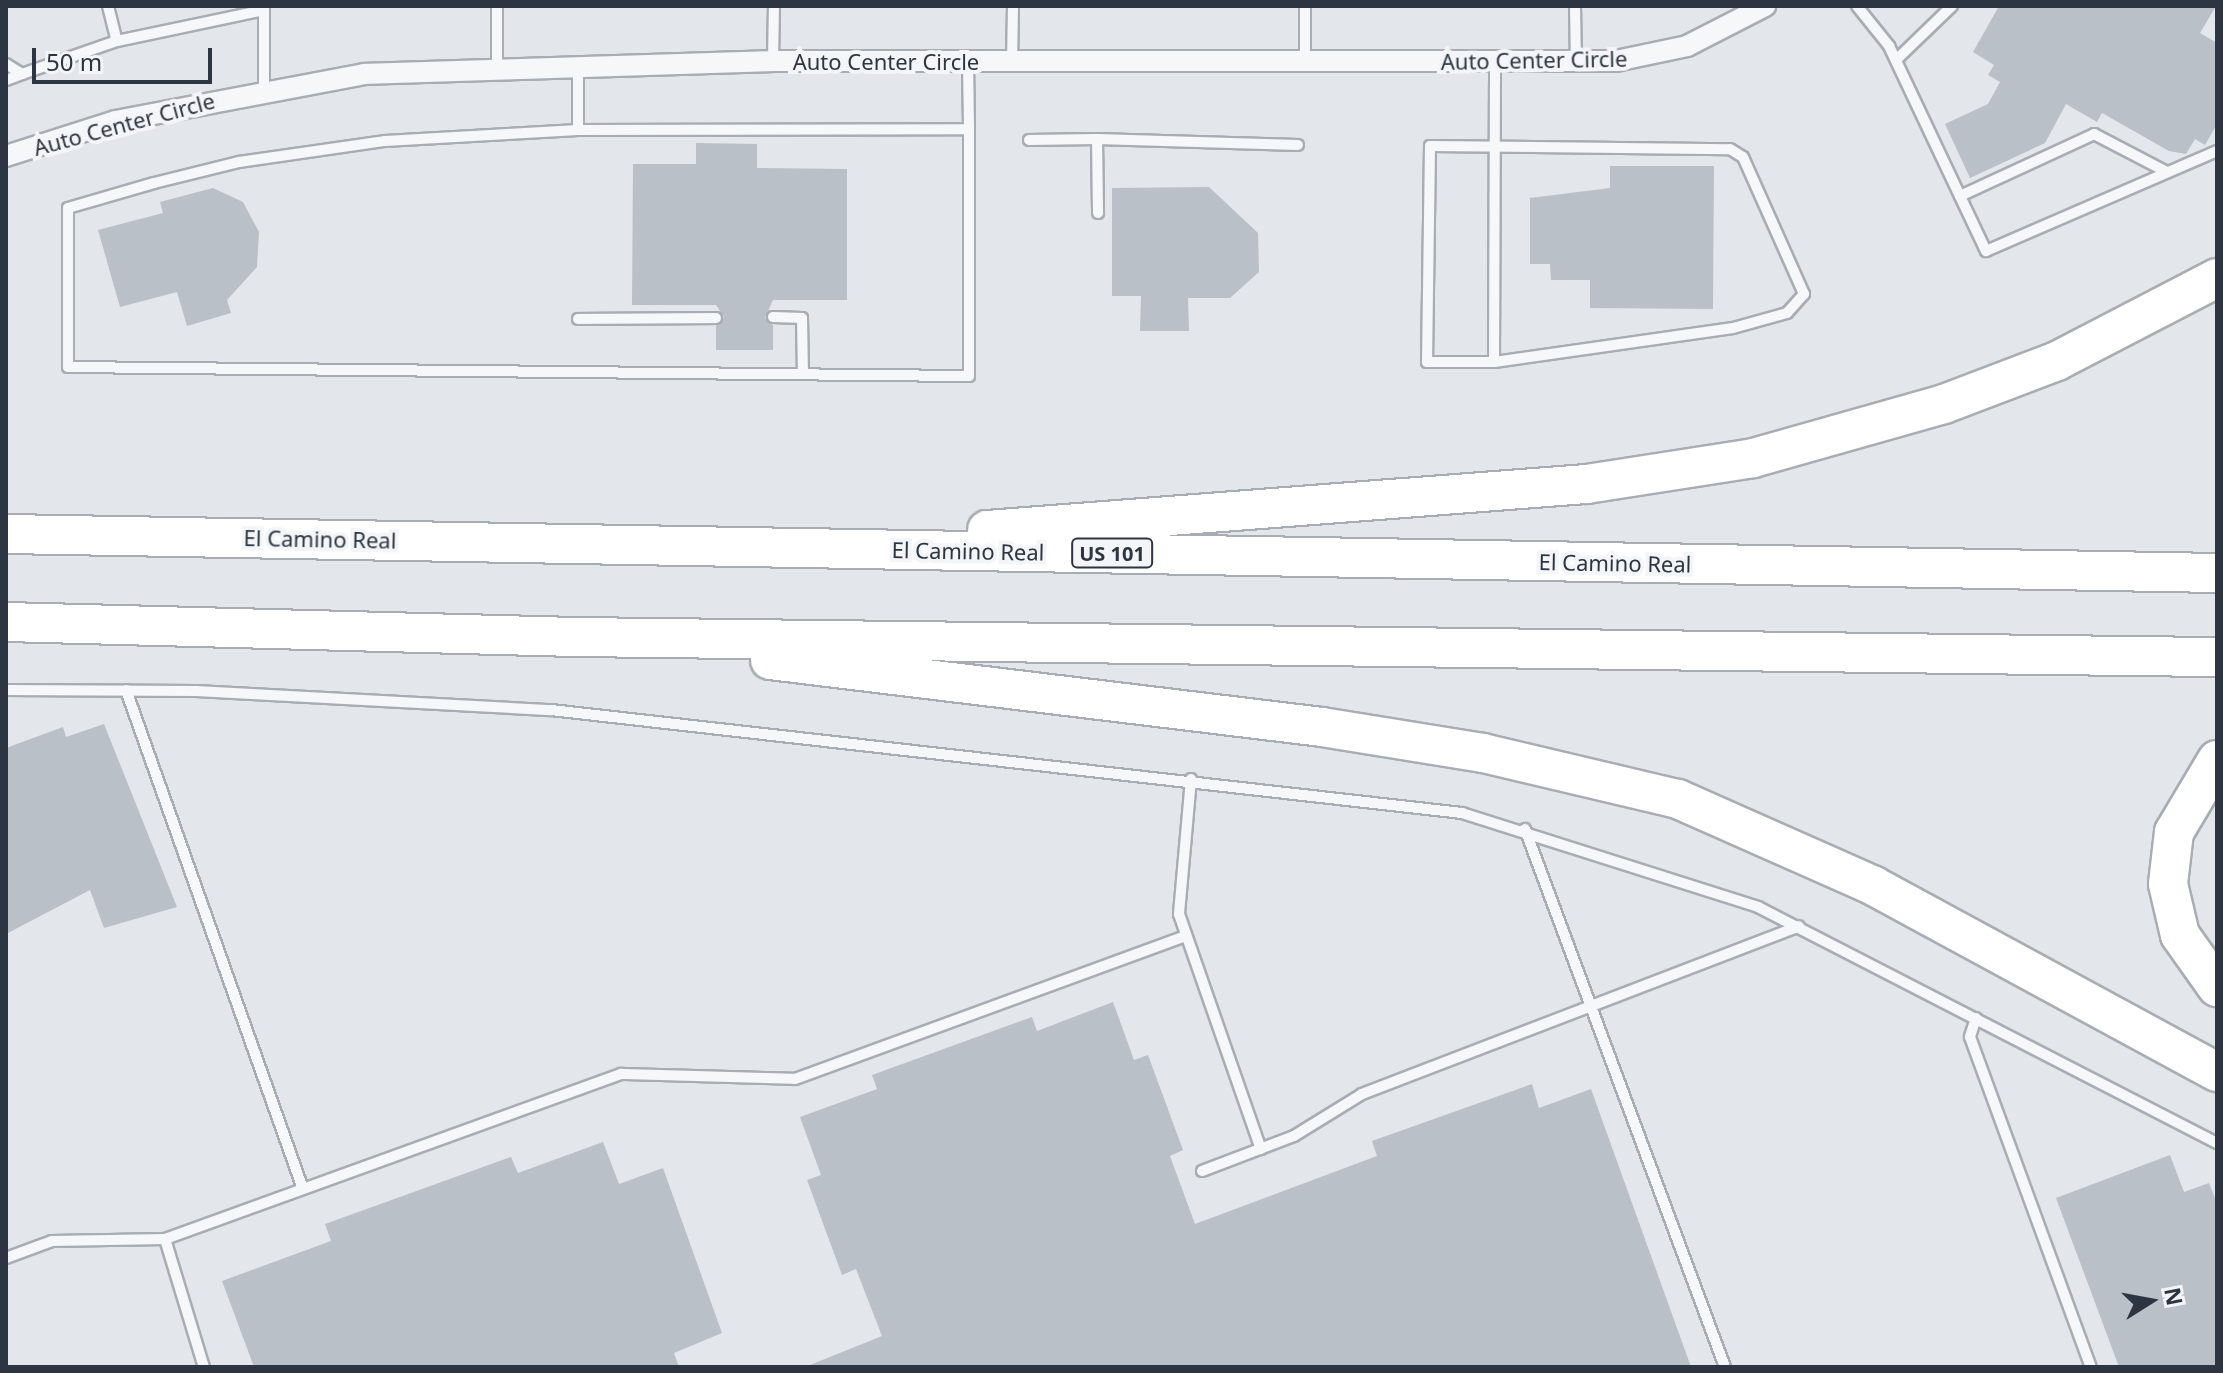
<!DOCTYPE html>
<html>
<head>
<meta charset="utf-8">
<style>
  body { margin:0 }
  #map { position:relative; width:2223px; height:1373px; overflow:hidden; background:#e3e6ea; font-family:"Noto Sans",sans-serif }
  div>[style] { position:absolute }
  [style*='--x'] { left:calc(var(--x)*1px); top:calc(var(--y)*1px); width:calc(var(--w)*1px); rotate:calc(var(--a)*1deg) }
  .building>* { inset:0; background:#bac0c7 }
  .roads { filter:drop-shadow(2px 0 #a8adb4) drop-shadow(-2px 0 #a8adb4) drop-shadow(0 2px #a8adb4) drop-shadow(0 -2px #a8adb4) }
  .service>* { height:10px; margin:-5px; padding:0 5px; transform-origin:5px; border-radius:5px; background:#f5f7f9 }
  .minor>* { height:20px; margin:-10px; padding:0 10px; transform-origin:10px; border-radius:10px; background:#f5f7f9 }
  .motorway>* { height:38px; margin:-19px; padding:0 19px; transform-origin:19px; border-radius:19px; background:#fff }
  span { translate:-50% -50%; white-space:nowrap; text-align:center; line-height:1.15; -webkit-text-stroke:8px #f3f5f8; paint-order:stroke }
  .shield-label span { padding:2px 6px; background:#f3f5f8; border:2px solid; border-radius:6px; -webkit-text-stroke-width:0 }
  .shield-label { font-size:20px; color:#2c3541; font-weight:700 }
  .street-label { font-size:22px; color:#2c3541 }
  .frame { position:absolute; inset:0; border:8px solid #2c3541; pointer-events:none }
  .north { position:absolute; left:2111px; top:1261px; width:80px; height:80px; -webkit-text-stroke:6px #f3f5f8; paint-order:stroke; rotate:79deg; font-size:22px; font-weight:700; line-height:32px; text-align:center; color:#2c3541 }
  .north::after { content:''; display:block; margin:auto; width:28px; height:36px; background:#2c3541; clip-path:polygon(50% 0,100% 100%,50% 72%,0 100%) }
  .scale { position:absolute; left:32px; top:48px; width:180px; height:36px; box-sizing:border-box; border:4px solid #2c3541; border-top:0; padding-left:10px; font-size:24px; line-height:28px; white-space:nowrap; color:#2c3541; -webkit-text-stroke:6px #f3f5f8; paint-order:stroke }
</style>
</head>
<body>
<div id="map">
  <div class="building">
    <div style="clip-path:polygon(1999px 6px,2216px 6px,2200px 33px,2217px 43px,2217px 124px,2205px 145px,2195px 139px,2186px 154px,2169px 151px,2102px 113px,2097px 122px,2066px 104px,2045px 143px,1970px 178px,1945px 124px,1988px 104px,2000px 82px,1988px 75px,1994px 65px,1973px 52px)"></div>
    <div style="clip-path:polygon(696px 143px,757px 144px,757px 168px,847px 169px,847px 300px,773px 300px,765px 318px,773px 325px,773px 350px,716px 350px,716px 326px,724px 317px,716px 305px,632px 305px,633px 164px,696px 164px)"></div>
    <div style="clip-path:polygon(1610px 166px,1714px 166px,1713px 309px,1590px 308px,1590px 280px,1551px 280px,1550px 264px,1530px 264px,1530px 198px,1610px 188px)"></div>
    <div style="clip-path:polygon(1209px 187px,1258px 233px,1259px 272px,1230px 298px,1188px 298px,1189px 331px,1140px 331px,1141px 296px,1112px 296px,1112px 188px)"></div>
    <div style="clip-path:polygon(213px 188px,243px 202px,259px 232px,257px 267px,227px 300px,231px 313px,187px 326px,177px 292px,120px 307px,98px 230px,163px 213px,160px 202px)"></div>
    <div style="clip-path:polygon(104px 724px,177px 907px,104px 928px,90px 890px,6px 934px,6px 748px,63px 727px,66px 737px)"></div>
    <div style="clip-path:polygon(1113px 1002px,1134px 1060px,1148px 1055px,1183px 1150px,1170px 1156px,1195px 1224px,1377px 1156px,1372px 1141px,1532px 1084px,1539px 1108px,1591px 1089px,1691px 1367px,805px 1367px,882px 1336px,856px 1269px,842px 1275px,807px 1180px,821px 1175px,800px 1117px,877px 1089px,872px 1075px,1032px 1017px,1037px 1031px)"></div>
    <div style="clip-path:polygon(603px 1142px,619px 1184px,663px 1168px,722px 1333px,674px 1353px,679px 1367px,254px 1367px,222px 1281px,331px 1241px,325px 1224px,511px 1157px,518px 1173px)"></div>
    <div style="clip-path:polygon(2170px 1155px,2184px 1192px,2209px 1183px,2217px 1203px,2217px 1367px,2119px 1367px,2056px 1198px)"></div>
  </div>
  <div class="roads">
    <div class="service">
      <div style="--x:108;--y:6;--w:36;--a:76"></div>
      <div style="--x:264;--y:6;--w:83;--a:90"></div>
      <div style="--x:1305;--y:6;--w:56;--a:90"></div>
      <div style="--x:1575;--y:6;--w:57;--a:89"></div>
      <div style="--x:1857;--y:6;--w:51;--a:51.3"></div>
      <div style="--x:1889;--y:46;--w:227;--a:64.7"></div>
      <div style="--x:1986;--y:251;--w:252;--a:-23.4"></div>
      <div style="--x:1896;--y:60;--w:78;--a:-44"></div>
      <div style="--x:773;--y:61;--w:55;--a:-89"></div>
      <div style="--x:968;--y:63;--w:66;--a:89.1"></div>
      <div style="--x:969;--y:129;--w:247;--a:90"></div>
      <div style="--x:969;--y:376;--w:901;--a:-179.43"></div>
      <div style="--x:68;--y:367;--w:159;--a:-90"></div>
      <div style="--x:68;--y:208;--w:90;--a:-16.2"></div>
      <div style="--x:154;--y:183;--w:88;--a:-13.9"></div>
      <div style="--x:239;--y:162;--w:148;--a:-8.2"></div>
      <div style="--x:385;--y:141;--w:193;--a:-3.3"></div>
      <div style="--x:578;--y:130;--w:391;--a:-0.1"></div>
      <div style="--x:1012;--y:63;--w:57;--a:-89"></div>
      <div style="--x:6;--y:64;--w:19;--a:32"></div>
      <div style="--x:22;--y:74;--w:17;--a:159"></div>
      <div style="--x:578;--y:64;--w:66;--a:90"></div>
      <div style="--x:497;--y:66;--w:60;--a:-90"></div>
      <div style="--x:22;--y:74;--w:101;--a:-19.2"></div>
      <div style="--x:117;--y:41;--w:150;--a:-11.9"></div>
      <div style="--x:1097;--y:139;--w:201;--a:1.7"></div>
      <div style="--x:1029;--y:140;--w:68;--a:-0.8"></div>
      <div style="--x:1097;--y:139;--w:74;--a:89.2"></div>
      <div style="--x:1430;--y:146;--w:300;--a:0.6"></div>
      <div style="--x:1730;--y:149;--w:15;--a:32"></div>
      <div style="--x:1743;--y:157;--w:150;--a:66"></div>
      <div style="--x:1804;--y:294;--w:25;--a:132"></div>
      <div style="--x:1787;--y:313;--w:56;--a:164.5"></div>
      <div style="--x:1733;--y:328;--w:241;--a:171.9"></div>
      <div style="--x:1494;--y:362;--w:67;--a:180"></div>
      <div style="--x:1427;--y:362;--w:216;--a:-89.2"></div>
      <div style="--x:1960;--y:196;--w:148;--a:-24.8"></div>
      <div style="--x:2094;--y:134;--w:82;--a:27.5"></div>
      <div style="--x:773;--y:317;--w:29;--a:2"></div>
      <div style="--x:802;--y:318;--w:56;--a:89"></div>
      <div style="--x:578;--y:319;--w:138;--a:-0.4"></div>
      <div style="--x:1494;--y:362;--w:299;--a:-89.8"></div>
      <div style="--x:6;--y:690;--w:190;--a:0.3"></div>
      <div style="--x:196;--y:691;--w:356;--a:3.1"></div>
      <div style="--x:551;--y:710;--w:917;--a:6.45"></div>
      <div style="--x:1462;--y:813;--w:311;--a:17.6"></div>
      <div style="--x:1758;--y:907;--w:516;--a:27.21"></div>
      <div style="--x:126;--y:690;--w:529;--a:70.47"></div>
      <div style="--x:1191;--y:779;--w:136;--a:95.1"></div>
      <div style="--x:1179;--y:914;--w:249;--a:70.8"></div>
      <div style="--x:1525;--y:829;--w:574;--a:69.61"></div>
      <div style="--x:1976;--y:1018;--w:20;--a:108"></div>
      <div style="--x:1970;--y:1037;--w:351;--a:69.9"></div>
      <div style="--x:1202;--y:1171;--w:98;--a:-20.8"></div>
      <div style="--x:1294;--y:1136;--w:80;--a:-31.7"></div>
      <div style="--x:1362;--y:1094;--w:468;--a:-21"></div>
      <div style="--x:165;--y:1239;--w:134;--a:73.1"></div>
      <div style="--x:6;--y:1258;--w:49;--a:-20.3"></div>
      <div style="--x:52;--y:1241;--w:113;--a:-1"></div>
      <div style="--x:165;--y:1239;--w:485;--a:-19.9"></div>
      <div style="--x:621;--y:1074;--w:174;--a:1.6"></div>
      <div style="--x:795;--y:1079;--w:416;--a:-20.1"></div>
    </div>
    <div class="minor">
      <div style="--x:6;--y:156;--w:115;--a:-17.7"></div>
      <div style="--x:116;--y:121;--w:252;--a:-10.7"></div>
      <div style="--x:364;--y:74;--w:409;--a:-1.8"></div>
      <div style="--x:773;--y:61;--w:843;--a:0"></div>
      <div style="--x:1616;--y:61;--w:73;--a:-11.9"></div>
      <div style="--x:1687;--y:46;--w:88;--a:-27.1"></div>
    </div>
    <div class="motorway">
      <div style="--x:987;--y:530;--w:601;--a:-4.39"></div>
      <div style="--x:1586;--y:484;--w:169;--a:-8.8"></div>
      <div style="--x:1753;--y:458;--w:198;--a:-15.8"></div>
      <div style="--x:1944;--y:404;--w:121;--a:-20.8"></div>
      <div style="--x:2057;--y:361;--w:180;--a:-27.4"></div>
      <div style="--x:6;--y:534;--w:2211;--a:1.01"></div>
      <div style="--x:6;--y:622;--w:570;--a:1.51"></div>
      <div style="--x:576;--y:637;--w:1641;--a:0.7"></div>
      <div style="--x:770;--y:660;--w:556;--a:6.92"></div>
      <div style="--x:1322;--y:727;--w:163;--a:9.2"></div>
      <div style="--x:1483;--y:753;--w:200;--a:13.3"></div>
      <div style="--x:1678;--y:799;--w:214;--a:23.9"></div>
      <div style="--x:1874;--y:886;--w:390;--a:28.5"></div>
      <div style="--x:2217;--y:760;--w:84;--a:120.8"></div>
      <div style="--x:2174;--y:832;--w:52;--a:96.6"></div>
      <div style="--x:2168;--y:884;--w:52;--a:76.8"></div>
      <div style="--x:2180;--y:935;--w:64;--a:54.6"></div>
    </div>
  </div>
  <div class="shield-label">
    <span style="left:1112px;top:553px">US 101</span>
  </div>
  <div class="street-label">
    <span style="left:1534px;top:60px;rotate:-1deg">Auto Center Circle</span>
    <span style="left:886px;top:62px">Auto Center Circle</span>
    <span style="left:124px;top:124px;rotate:-15deg">Auto Center Circle</span>
    <span style="left:320px;top:539px;rotate:1deg">El Camino Real</span>
    <span style="left:968px;top:551px;rotate:1deg">El Camino Real</span>
    <span style="left:1615px;top:563px;rotate:1deg">El Camino Real</span>
  </div>
  <div class="frame"></div>
  <div class="north">N</div>
  <div class="scale">50 m</div>
</div>
</body>
</html>
